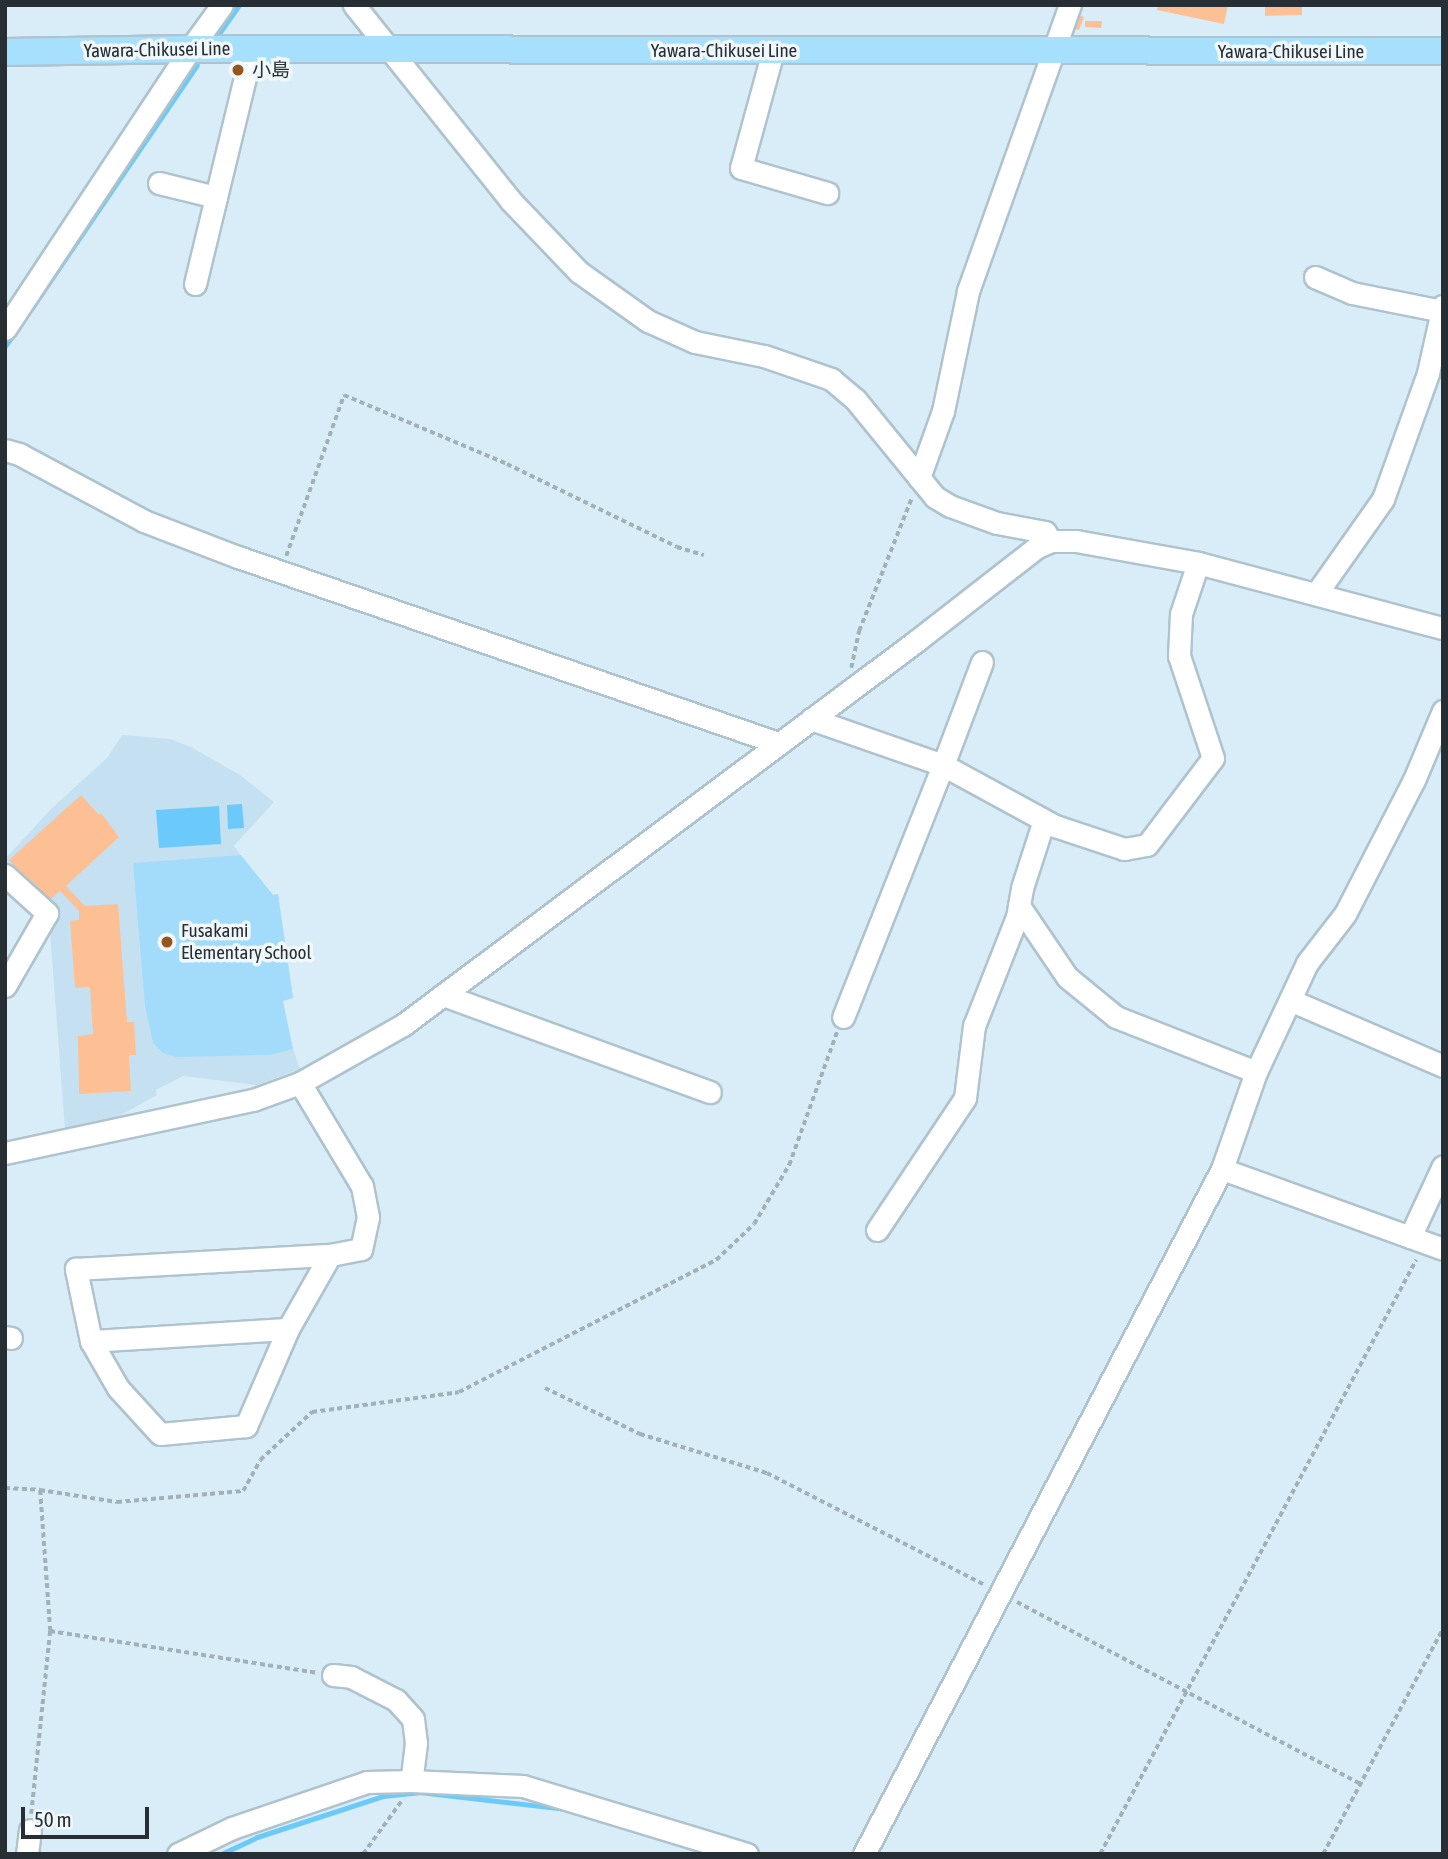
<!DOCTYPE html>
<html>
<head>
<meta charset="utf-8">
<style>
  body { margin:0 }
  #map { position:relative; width:1448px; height:1859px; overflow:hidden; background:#d9edf8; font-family:"Asap Condensed","Noto Sans JP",sans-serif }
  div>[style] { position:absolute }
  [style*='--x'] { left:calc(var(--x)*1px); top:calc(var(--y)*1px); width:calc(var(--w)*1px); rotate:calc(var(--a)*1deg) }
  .built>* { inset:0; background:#c5e1f1 }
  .green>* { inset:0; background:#a3dcfb }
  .water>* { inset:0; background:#6bcaf9 }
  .stream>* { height:5px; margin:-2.5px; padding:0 2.5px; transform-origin:2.5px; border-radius:2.5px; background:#6bcaf9 }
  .building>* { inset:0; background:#fcc094 }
  .path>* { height:3.5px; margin-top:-1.75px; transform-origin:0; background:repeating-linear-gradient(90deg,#a1b1ba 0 5px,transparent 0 8.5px) }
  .roads { filter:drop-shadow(2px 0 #afc3ce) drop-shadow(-2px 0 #afc3ce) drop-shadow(0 2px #afc3ce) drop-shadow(0 -2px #afc3ce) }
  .minor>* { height:21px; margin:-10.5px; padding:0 10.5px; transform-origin:10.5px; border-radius:10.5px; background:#fff }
  .major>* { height:26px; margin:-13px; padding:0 13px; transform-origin:13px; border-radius:13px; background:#a7e0fc }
  .dots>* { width:19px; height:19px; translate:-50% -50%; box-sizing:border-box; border:4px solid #f0f8fc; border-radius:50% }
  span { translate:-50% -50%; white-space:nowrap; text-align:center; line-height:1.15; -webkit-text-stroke:7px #f0f8fc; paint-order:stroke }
  .street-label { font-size:19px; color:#282f34 }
  .poi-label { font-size:19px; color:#282f34 }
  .left { translate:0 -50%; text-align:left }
  .frame { position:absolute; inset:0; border:7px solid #282f34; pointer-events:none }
  .scale { position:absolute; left:21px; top:1807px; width:128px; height:32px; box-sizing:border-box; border:4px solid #282f34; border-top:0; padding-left:9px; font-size:21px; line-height:24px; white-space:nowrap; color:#282f34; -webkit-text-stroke:5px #f0f8fc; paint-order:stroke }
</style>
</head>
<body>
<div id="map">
  <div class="built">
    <div style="clip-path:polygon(122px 735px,170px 739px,191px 747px,240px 775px,274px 802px,234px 846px,264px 886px,273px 895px,278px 894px,293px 998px,283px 1001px,288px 1034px,300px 1069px,257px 1085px,183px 1076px,156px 1090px,157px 1095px,114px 1119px,65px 1129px,49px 920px,5px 867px,5px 859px,51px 809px,107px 758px)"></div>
  </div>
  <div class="green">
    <div style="clip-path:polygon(241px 855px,273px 895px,278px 894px,293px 998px,283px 1001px,293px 1049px,270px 1055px,177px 1057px,163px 1053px,153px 1043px,145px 1006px,133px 863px)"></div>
  </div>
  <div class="water">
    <div style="clip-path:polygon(242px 804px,244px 828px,228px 829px,227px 805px)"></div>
    <div style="clip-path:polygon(219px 806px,221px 844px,159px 848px,156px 810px)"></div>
  </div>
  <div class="stream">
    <div style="--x:220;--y:32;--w:33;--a:-55"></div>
    <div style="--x:31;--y:309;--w:295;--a:-55.8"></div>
    <div style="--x:5;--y:346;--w:17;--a:-54"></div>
    <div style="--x:221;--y:1854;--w:40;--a:-25"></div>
    <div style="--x:257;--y:1837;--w:133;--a:-18"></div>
    <div style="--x:383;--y:1796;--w:36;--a:-6"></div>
    <div style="--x:419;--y:1792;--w:149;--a:6.6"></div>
  </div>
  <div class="building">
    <div style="clip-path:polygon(1158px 5px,1228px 5px,1224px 24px,1157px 10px)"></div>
    <div style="clip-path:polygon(1265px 5px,1302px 5px,1302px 15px,1265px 16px)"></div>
    <div style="clip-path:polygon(1078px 15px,1084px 17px,1079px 30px,1073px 28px)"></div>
    <div style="clip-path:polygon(1085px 21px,1102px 21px,1101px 28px,1085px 27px)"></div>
    <div style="clip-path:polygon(81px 795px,99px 815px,101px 813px,119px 837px,66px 886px,85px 906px,118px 904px,127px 1022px,134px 1022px,136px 1055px,129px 1055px,131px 1091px,79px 1094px,78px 1036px,93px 1034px,90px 987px,75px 988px,70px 921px,79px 920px,79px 911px,60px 891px,47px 902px,9px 860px)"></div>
  </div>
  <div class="path">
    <div style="--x:286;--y:556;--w:171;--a:-70.2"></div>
    <div style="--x:344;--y:395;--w:177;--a:22.9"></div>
    <div style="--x:507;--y:464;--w:189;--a:26"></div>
    <div style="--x:677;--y:547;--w:28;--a:17"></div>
    <div style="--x:851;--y:668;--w:38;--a:-78"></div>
    <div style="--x:859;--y:631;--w:144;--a:-68.4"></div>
    <div style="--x:545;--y:1388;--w:106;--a:25.8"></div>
    <div style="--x:640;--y:1434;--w:133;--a:17.1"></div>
    <div style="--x:767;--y:1473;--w:245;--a:27.2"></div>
    <div style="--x:5;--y:1488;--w:35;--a:3"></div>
    <div style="--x:1017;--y:1602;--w:389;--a:27.9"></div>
    <div style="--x:50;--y:1631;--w:141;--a:-94.1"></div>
    <div style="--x:40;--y:1490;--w:78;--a:8.9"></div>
    <div style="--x:117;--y:1502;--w:126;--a:-5"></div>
    <div style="--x:243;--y:1491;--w:35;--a:-61"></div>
    <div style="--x:260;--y:1460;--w:71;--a:-42.7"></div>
    <div style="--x:312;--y:1412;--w:148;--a:-7.7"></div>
    <div style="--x:459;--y:1392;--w:289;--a:-27.2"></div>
    <div style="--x:716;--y:1260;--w:52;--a:-43.5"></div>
    <div style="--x:754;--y:1224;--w:69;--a:-59.3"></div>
    <div style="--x:789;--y:1165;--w:141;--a:-70.2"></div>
    <div style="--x:31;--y:1814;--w:184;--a:-84.1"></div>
    <div style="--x:50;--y:1631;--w:270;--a:8.9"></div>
    <div style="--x:363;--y:1854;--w:68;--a:-54"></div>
    <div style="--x:1100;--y:1854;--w:673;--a:-61.99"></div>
    <div style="--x:1323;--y:1854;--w:256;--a:-62"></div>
  </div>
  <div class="roads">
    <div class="minor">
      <div style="--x:354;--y:5;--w:250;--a:51.3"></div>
      <div style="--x:510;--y:200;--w:100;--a:46.2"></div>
      <div style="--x:579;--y:272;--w:85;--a:35.4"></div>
      <div style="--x:648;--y:321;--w:51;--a:24.1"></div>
      <div style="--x:695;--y:342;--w:70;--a:11.5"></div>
      <div style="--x:764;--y:356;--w:71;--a:18.9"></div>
      <div style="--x:831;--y:379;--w:31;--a:40"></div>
      <div style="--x:855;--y:399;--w:127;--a:50.8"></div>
      <div style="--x:935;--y:497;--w:17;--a:31"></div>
      <div style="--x:950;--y:506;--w:50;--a:19.9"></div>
      <div style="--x:997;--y:523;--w:49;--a:10.6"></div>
      <div style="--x:1045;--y:532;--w:11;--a:56"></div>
      <div style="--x:773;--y:51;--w:121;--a:105.3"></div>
      <div style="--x:741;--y:168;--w:90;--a:16.2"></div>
      <div style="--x:159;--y:183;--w:59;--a:13.8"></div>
      <div style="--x:1315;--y:277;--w:40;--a:23.4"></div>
      <div style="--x:1352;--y:293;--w:92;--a:11.3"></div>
      <div style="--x:195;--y:284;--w:242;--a:-76.4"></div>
      <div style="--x:5;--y:329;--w:336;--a:-56.5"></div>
      <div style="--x:190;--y:49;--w:54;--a:-54"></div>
      <div style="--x:5;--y:450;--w:15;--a:16"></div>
      <div style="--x:19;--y:454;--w:142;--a:28.2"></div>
      <div style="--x:144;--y:521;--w:101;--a:21"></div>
      <div style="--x:238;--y:557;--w:571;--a:19.01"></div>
      <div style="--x:919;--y:478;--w:71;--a:-70.3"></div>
      <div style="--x:943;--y:411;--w:123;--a:-78.2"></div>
      <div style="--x:968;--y:291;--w:304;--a:-70.4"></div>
      <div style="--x:1316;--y:594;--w:116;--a:-54.8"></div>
      <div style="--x:1383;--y:499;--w:134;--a:-70.3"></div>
      <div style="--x:1428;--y:373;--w:69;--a:-77.4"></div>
      <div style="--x:982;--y:662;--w:110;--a:110.7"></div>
      <div style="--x:943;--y:765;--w:128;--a:28.6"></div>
      <div style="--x:1055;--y:826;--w:73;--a:18.4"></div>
      <div style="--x:1124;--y:849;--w:23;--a:-10"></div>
      <div style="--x:1147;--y:845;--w:109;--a:-52.8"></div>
      <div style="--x:1213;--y:758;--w:108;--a:-108.4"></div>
      <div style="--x:1179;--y:656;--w:42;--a:-87.3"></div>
      <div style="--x:1181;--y:614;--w:54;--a:-71.6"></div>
      <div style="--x:811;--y:719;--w:140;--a:19.2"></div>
      <div style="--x:943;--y:765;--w:271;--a:111.6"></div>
      <div style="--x:5;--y:875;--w:57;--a:42.1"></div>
      <div style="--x:47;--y:913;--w:84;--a:119.9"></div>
      <div style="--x:1019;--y:906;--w:86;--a:55.9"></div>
      <div style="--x:1067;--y:977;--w:63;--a:39.2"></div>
      <div style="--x:1116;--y:1017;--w:150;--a:21.4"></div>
      <div style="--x:443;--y:995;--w:284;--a:20"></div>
      <div style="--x:1290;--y:1000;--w:167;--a:23.3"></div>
      <div style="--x:300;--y:1083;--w:120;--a:59"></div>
      <div style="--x:362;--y:1186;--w:32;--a:79"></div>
      <div style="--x:368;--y:1217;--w:33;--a:102"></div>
      <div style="--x:361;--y:1249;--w:32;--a:169"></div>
      <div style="--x:5;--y:1153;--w:254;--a:-12.1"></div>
      <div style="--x:253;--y:1100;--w:50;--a:-19.9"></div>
      <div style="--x:300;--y:1083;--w:118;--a:-29.4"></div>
      <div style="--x:403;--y:1025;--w:639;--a:-36.8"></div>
      <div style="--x:915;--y:642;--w:155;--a:-37.9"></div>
      <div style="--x:1037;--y:547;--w:15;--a:-23"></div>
      <div style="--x:1051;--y:541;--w:25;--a:0"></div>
      <div style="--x:1076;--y:541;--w:124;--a:10.2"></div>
      <div style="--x:1198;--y:563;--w:253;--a:14.9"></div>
      <div style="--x:1222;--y:1169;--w:235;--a:19.9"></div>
      <div style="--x:877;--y:1230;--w:159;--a:-56.3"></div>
      <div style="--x:965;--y:1098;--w:73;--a:-82.9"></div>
      <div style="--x:974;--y:1026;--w:117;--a:-68.5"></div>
      <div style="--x:1017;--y:917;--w:29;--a:-80"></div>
      <div style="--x:1022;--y:888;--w:71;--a:-72.1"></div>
      <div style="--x:1410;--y:1237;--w:78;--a:-65.1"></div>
      <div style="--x:330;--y:1255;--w:85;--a:119.6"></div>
      <div style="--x:288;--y:1329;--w:106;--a:113.4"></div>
      <div style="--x:246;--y:1426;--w:86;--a:174.7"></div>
      <div style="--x:160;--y:1434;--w:62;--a:-132.4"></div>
      <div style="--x:118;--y:1388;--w:54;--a:-119.9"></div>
      <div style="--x:91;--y:1341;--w:74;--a:-101.8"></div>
      <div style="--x:76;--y:1269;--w:254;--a:-3.2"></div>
      <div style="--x:5;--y:1337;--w:6;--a:9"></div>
      <div style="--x:91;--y:1341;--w:197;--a:-3.5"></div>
      <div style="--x:333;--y:1675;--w:18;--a:6"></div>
      <div style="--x:351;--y:1677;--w:51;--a:27.1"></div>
      <div style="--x:396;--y:1700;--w:25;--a:48"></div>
      <div style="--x:413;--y:1719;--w:24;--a:83"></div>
      <div style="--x:416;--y:1743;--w:38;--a:97"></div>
      <div style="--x:27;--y:1854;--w:24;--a:-83"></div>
      <div style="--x:178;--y:1854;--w:60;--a:-25.7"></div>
      <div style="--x:232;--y:1828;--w:143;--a:-18.8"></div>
      <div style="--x:367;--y:1782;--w:44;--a:-1.3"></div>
      <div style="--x:411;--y:1781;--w:112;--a:2.6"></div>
      <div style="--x:523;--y:1786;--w:234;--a:16.9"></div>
      <div style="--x:864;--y:1854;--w:773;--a:-62.41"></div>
      <div style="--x:1222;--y:1169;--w:103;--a:-70.7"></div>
      <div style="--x:1256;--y:1072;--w:120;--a:-64.9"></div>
      <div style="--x:1307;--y:963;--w:62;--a:-52.2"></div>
      <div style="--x:1345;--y:914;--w:151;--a:-62.8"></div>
      <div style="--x:1414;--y:780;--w:75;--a:-67.2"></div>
    </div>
    <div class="major">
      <div style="--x:5;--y:52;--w:185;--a:-0.9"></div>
      <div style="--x:190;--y:49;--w:1253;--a:0.09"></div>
    </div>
  </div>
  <div class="dots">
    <div style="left:238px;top:70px;background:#95561e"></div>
    <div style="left:167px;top:942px;background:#95561e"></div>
  </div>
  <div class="street-label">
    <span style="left:157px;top:50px;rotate:-1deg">Yawara-Chikusei Line</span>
    <span style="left:724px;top:51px">Yawara-Chikusei Line</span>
    <span style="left:1291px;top:52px">Yawara-Chikusei Line</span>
  </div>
  <div class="poi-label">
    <span class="left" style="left:252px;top:70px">小島</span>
    <span class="left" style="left:181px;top:942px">Fusakami<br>Elementary School</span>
  </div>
  <div class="frame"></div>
  <div class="scale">50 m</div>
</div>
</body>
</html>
